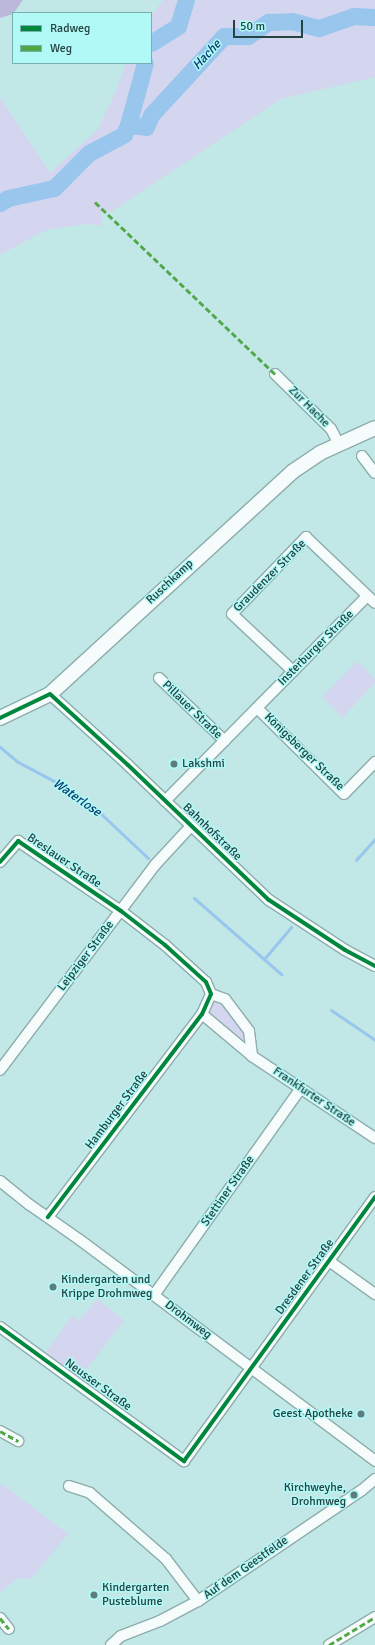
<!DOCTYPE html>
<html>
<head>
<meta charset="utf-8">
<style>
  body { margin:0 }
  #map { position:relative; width:375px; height:1645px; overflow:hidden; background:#c1e8e7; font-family:Signika,sans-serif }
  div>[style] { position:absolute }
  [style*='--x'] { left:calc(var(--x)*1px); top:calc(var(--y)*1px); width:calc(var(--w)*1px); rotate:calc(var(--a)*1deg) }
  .green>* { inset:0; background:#d4d6ef }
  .forest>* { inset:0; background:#bcb8d9 }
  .stream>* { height:3px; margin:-1.5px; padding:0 1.5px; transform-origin:1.5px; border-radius:1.5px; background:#98c6ed }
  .river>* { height:17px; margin:-8.5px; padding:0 8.5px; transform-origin:8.5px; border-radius:8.5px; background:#98c6ed }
  .roads { filter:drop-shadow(1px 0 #8dadac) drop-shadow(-1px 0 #8dadac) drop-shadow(0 1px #8dadac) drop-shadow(0 -1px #8dadac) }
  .minor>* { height:10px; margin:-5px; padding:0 5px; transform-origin:5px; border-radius:5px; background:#f6fcfb }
  .secondary>* { height:14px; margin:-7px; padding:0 7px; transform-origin:7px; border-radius:7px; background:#f6fcfb }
  .quiet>* { height:3px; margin-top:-1.5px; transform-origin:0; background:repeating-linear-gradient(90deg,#50a746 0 6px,transparent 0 9px) }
  .cycleway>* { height:4px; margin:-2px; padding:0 2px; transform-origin:2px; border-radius:2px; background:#00873e }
  .dots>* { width:11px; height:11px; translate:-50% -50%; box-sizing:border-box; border:2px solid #b0f9f6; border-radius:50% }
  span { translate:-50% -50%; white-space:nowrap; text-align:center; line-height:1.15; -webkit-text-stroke:3px #b0f9f6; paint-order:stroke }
  .street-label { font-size:12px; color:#254342 }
  .poi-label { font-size:12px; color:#254342 }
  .left { translate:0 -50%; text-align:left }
  .right { translate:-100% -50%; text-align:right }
  .water-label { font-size:13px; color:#083d70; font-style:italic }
  .legend { position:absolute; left:12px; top:12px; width:140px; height:52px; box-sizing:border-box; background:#b0f9f6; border:1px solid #78b0ae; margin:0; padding:5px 7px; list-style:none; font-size:12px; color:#254342 }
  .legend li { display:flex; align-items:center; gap:8px; height:20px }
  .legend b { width:20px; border:1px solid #78b0ae }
  .scale { position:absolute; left:233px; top:20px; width:70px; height:18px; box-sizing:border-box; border:2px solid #254342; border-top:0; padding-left:5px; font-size:12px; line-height:14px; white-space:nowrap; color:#254342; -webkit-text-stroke:3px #b0f9f6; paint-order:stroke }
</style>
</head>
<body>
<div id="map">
  <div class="green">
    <div style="clip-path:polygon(163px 0,375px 0,375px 77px,281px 99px,112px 211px,101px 213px,102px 226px,89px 224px,51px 229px,42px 232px,0 255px,0 98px,50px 173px,98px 129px,116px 91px,126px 63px,151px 63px,151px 16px)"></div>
    <div style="clip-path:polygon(357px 661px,375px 679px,375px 683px,342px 718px,322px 697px)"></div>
    <div style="clip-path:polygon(214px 998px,223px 1001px,246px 1033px,248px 1050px,206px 1014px)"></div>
    <div style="clip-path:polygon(97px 1299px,124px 1320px,80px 1378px,46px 1352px,72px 1316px,79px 1321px)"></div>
    <div style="clip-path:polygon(2px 1484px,68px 1534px,31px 1579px,17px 1579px,0 1592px,0 1487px)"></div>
  </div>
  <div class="forest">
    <div style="clip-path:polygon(0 0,23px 0,13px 14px,0 18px)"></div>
  </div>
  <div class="stream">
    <div style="--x:0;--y:747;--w:23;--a:40"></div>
    <div style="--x:18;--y:762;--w:43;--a:27.8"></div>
    <div style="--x:56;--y:782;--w:50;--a:34.3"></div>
    <div style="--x:97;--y:810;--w:70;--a:43.3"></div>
    <div style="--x:356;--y:860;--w:28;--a:-48"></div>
    <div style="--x:194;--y:898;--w:116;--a:41.1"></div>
    <div style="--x:264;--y:959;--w:42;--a:-49.8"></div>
    <div style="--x:331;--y:1010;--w:53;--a:34.3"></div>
  </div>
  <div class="river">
    <div style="--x:151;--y:43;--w:32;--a:-32"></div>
    <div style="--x:178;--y:26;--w:27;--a:-73"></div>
    <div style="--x:128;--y:125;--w:18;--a:6"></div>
    <div style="--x:146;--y:127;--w:13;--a:-67"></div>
    <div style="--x:151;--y:115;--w:108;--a:-47.3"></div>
    <div style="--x:224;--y:36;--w:24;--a:0"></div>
    <div style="--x:248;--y:36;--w:24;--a:-35"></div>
    <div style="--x:268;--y:22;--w:24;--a:-2"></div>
    <div style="--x:292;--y:21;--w:28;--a:15"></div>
    <div style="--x:319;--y:28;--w:36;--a:-19"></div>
    <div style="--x:353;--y:16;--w:22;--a:3"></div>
    <div style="--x:0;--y:203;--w:9;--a:-32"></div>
    <div style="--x:8;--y:198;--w:47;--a:-12.3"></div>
    <div style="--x:54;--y:188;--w:49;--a:-45"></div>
    <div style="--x:89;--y:153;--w:40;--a:-28"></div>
    <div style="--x:124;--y:134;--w:10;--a:-66"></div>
    <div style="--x:128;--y:125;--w:64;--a:-74.7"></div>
  </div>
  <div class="roads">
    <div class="minor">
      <div style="--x:275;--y:374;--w:78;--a:44.5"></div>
      <div style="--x:331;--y:429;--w:17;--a:62"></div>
      <div style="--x:362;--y:456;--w:21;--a:53"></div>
      <div style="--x:293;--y:671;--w:83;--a:-136.9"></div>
      <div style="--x:232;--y:614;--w:107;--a:-46.1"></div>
      <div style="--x:306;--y:537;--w:95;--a:43.7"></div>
      <div style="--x:159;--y:678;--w:91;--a:43.7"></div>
      <div style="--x:50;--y:694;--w:105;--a:42.3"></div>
      <div style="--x:128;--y:765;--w:195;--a:43.8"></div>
      <div style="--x:269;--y:900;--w:91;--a:33.3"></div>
      <div style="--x:345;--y:950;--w:34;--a:28"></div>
      <div style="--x:257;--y:708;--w:122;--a:44.7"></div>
      <div style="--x:344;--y:794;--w:45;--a:-45.9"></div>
      <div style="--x:165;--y:801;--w:288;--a:-45.4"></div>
      <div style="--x:0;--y:862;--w:28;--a:-49"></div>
      <div style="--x:18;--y:841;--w:125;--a:34.2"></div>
      <div style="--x:121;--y:911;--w:56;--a:37.7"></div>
      <div style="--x:165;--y:945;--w:55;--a:42.1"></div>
      <div style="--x:206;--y:982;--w:13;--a:67"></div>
      <div style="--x:211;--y:994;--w:22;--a:114"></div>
      <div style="--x:202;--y:1014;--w:255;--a:127.2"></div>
      <div style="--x:211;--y:994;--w:15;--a:20"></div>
      <div style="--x:225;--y:999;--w:40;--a:53"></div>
      <div style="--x:249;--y:1031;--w:25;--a:83"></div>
      <div style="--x:202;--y:1014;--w:65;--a:40"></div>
      <div style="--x:252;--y:1056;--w:148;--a:33.7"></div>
      <div style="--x:0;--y:1070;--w:257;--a:-52.9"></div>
      <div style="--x:155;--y:865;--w:53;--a:-47.3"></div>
      <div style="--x:0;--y:1181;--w:38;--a:39"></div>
      <div style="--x:30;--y:1205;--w:61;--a:35"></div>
      <div style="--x:80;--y:1240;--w:369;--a:36.8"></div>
      <div style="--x:329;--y:1261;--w:57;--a:35.7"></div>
      <div style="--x:154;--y:1295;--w:254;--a:-54.6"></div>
      <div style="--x:0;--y:1327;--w:228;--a:36.1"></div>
      <div style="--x:184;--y:1461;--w:326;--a:-54.1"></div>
      <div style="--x:0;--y:1431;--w:21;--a:29"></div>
      <div style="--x:69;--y:1486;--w:22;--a:18"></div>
      <div style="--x:90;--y:1493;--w:101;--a:41"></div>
      <div style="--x:166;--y:1559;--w:53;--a:52.7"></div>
      <div style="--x:0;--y:1618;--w:14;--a:51"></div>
      <div style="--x:111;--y:1645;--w:13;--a:-42"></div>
      <div style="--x:121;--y:1636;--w:42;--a:-21"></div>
      <div style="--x:160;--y:1621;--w:43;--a:-27.8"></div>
      <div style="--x:198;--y:1601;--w:198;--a:-34.1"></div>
      <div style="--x:362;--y:1490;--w:17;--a:-40"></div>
      <div style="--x:329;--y:1645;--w:54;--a:-31.3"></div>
    </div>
    <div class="secondary">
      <div style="--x:0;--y:718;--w:55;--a:-25.6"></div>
      <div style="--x:50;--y:694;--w:328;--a:-42.5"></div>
      <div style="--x:292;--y:472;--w:34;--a:-34"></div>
      <div style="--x:320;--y:453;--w:60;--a:-24.4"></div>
    </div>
  </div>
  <div class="quiet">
    <div style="--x:95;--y:202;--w:249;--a:43.7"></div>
    <div style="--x:0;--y:1431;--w:21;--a:29"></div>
    <div style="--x:0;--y:1618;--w:14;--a:51"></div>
    <div style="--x:329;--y:1645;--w:54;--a:-31.3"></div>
  </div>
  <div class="cycleway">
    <div style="--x:0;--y:718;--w:55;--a:-25.6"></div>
    <div style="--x:50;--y:694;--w:105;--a:42.3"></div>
    <div style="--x:128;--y:765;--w:195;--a:43.8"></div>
    <div style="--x:269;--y:900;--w:91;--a:33.3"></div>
    <div style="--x:345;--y:950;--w:34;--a:28"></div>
    <div style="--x:0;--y:862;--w:28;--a:-49"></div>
    <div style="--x:18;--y:841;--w:125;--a:34.2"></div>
    <div style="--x:121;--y:911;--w:56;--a:37.7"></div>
    <div style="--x:165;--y:945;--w:55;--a:42.1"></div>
    <div style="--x:206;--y:982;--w:13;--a:67"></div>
    <div style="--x:211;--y:994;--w:22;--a:114"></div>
    <div style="--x:202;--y:1014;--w:255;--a:127.2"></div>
    <div style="--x:0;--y:1327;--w:228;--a:36.1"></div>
    <div style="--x:184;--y:1461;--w:326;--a:-54.1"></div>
  </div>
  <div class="dots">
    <div style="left:174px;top:764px;background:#5c7d7c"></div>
    <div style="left:53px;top:1287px;background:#5c7d7c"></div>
    <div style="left:361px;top:1414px;background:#5c7d7c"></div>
    <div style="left:354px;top:1495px;background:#5c7d7c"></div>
    <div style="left:94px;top:1595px;background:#5c7d7c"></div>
  </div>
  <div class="street-label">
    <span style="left:309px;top:407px;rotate:45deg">Zur Hache</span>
    <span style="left:270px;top:576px;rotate:-45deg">Graudenzer Straße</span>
    <span style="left:170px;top:582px;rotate:-43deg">Ruschkamp</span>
    <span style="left:316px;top:648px;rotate:-45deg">Insterburger Straße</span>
    <span style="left:192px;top:710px;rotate:44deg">Pillauer Straße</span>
    <span style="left:304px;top:752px;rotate:44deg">Königsberger Straße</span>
    <span style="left:212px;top:832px;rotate:44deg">Bahnhofstraße</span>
    <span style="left:64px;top:861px;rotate:34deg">Breslauer Straße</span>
    <span style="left:86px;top:956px;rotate:-53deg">Leipziger Straße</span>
    <span style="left:314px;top:1097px;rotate:34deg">Frankfurter Straße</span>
    <span style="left:117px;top:1110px;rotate:-53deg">Hamburger Straße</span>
    <span style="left:228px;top:1191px;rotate:-55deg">Stettiner Straße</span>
    <span style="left:305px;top:1277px;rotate:-54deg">Dresdener Straße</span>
    <span style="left:188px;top:1320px;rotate:37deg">Drohmweg</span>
    <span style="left:98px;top:1385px;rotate:36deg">Neusser Straße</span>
    <span style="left:246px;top:1568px;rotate:-35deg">Auf dem Geestfelde</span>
  </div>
  <div class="poi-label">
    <span class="left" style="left:182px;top:764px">Lakshmi</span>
    <span class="left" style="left:61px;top:1287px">Kindergarten und<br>Krippe Drohmweg</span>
    <span class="right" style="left:353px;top:1414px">Geest Apotheke</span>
    <span class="right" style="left:346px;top:1495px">Kirchweyhe,<br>Drohmweg</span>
    <span class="left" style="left:102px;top:1595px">Kindergarten<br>Pusteblume</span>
  </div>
  <div class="water-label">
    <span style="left:207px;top:55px;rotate:-47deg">Hache</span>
    <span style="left:77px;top:798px;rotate:35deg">Waterlose</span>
  </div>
  <ul class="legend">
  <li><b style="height:5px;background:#00873e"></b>Radweg</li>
  <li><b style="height:5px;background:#50a746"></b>Weg</li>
  </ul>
  <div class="scale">50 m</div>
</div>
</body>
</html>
